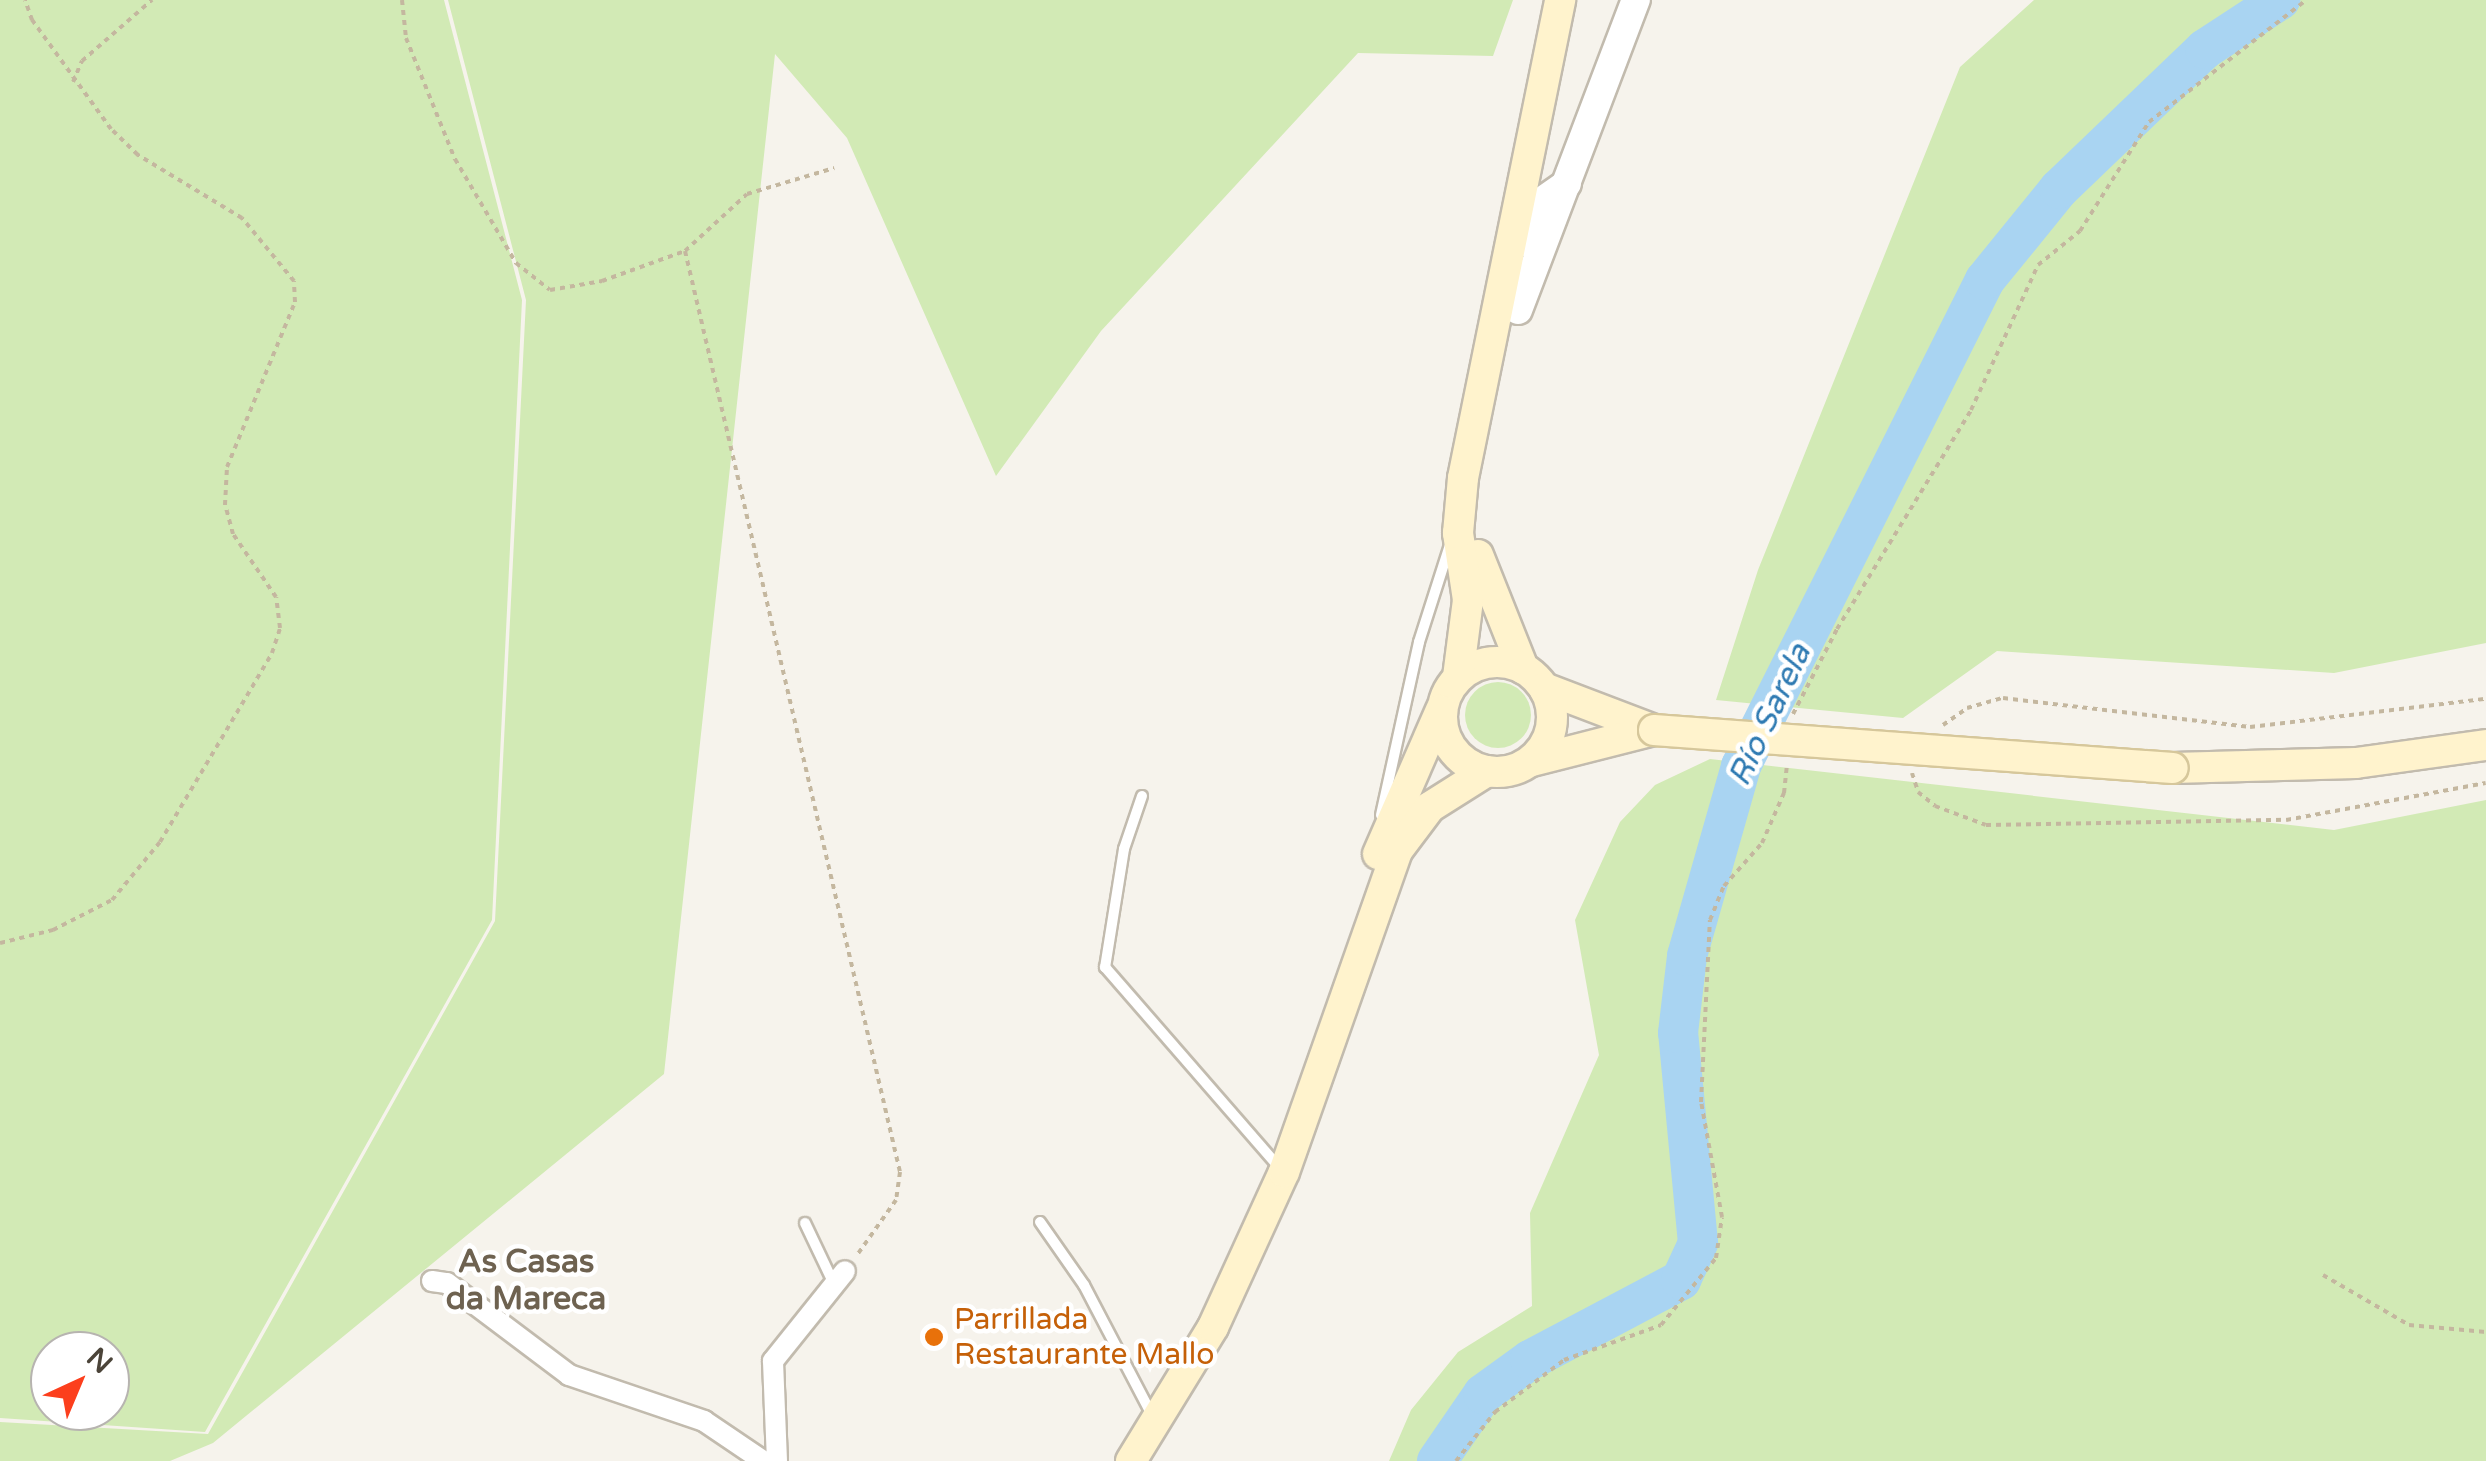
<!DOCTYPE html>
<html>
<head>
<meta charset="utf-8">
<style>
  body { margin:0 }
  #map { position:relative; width:2486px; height:1461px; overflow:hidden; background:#f6f3ec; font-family:"Varela Round",sans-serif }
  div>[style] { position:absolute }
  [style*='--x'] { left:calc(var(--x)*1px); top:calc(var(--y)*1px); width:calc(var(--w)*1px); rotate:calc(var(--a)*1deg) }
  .green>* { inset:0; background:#d2eab5 }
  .round { border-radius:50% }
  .river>* { height:40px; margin:-20px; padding:0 20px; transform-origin:20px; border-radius:20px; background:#a9d4f2 }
  .path>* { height:4px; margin-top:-2px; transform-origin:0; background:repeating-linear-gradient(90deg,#c4b79f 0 5px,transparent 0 10px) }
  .roads { filter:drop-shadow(2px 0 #c2bbae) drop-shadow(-2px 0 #c2bbae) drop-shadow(0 2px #c2bbae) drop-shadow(0 -2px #c2bbae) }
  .service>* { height:10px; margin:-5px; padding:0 5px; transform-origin:5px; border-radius:5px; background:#fff }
  .minor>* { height:20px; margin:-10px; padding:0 10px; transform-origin:10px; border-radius:10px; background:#fff }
  .tertiary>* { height:28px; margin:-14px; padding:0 14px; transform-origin:14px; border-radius:14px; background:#fff }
  .secondary>* { height:30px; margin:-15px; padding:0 15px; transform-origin:15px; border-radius:15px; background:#fff3cd }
  .secondary>.ring { margin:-15px; padding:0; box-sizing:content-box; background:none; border:30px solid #fff3cd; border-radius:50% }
  .bridges { filter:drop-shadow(2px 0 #d6c79b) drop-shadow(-2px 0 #d6c79b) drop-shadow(0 2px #d6c79b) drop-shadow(0 -2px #d6c79b) }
  .secondary-bridge>* { height:30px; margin:-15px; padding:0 15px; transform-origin:15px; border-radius:15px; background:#fff3cd }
  .dots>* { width:28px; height:28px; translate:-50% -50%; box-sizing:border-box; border:5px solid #fff; border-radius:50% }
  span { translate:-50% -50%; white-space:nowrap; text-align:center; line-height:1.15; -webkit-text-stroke:9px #fff; paint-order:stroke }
  .food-label { font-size:30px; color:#c56008 }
  .left { translate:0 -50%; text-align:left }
  .water-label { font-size:32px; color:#2e7ab2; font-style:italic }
  .neighbourhood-label { font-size:32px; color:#6e6250; font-weight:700 }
  .north { position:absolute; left:30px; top:1331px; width:100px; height:100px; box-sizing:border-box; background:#fff; border:2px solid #b7b4b0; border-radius:50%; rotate:44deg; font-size:28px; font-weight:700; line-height:40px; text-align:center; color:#4b4439 }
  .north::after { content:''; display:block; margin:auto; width:35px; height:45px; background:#fc3f1d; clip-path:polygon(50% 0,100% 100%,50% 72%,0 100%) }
</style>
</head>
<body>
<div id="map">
  <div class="green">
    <div style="clip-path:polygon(evenodd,0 0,444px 0,522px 300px,492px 920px,205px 1432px,0 1418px,0 0,50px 1351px,110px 1351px,110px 1411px,50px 1411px,50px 1351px)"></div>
    <div style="clip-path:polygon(448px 0,1513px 0,1493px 56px,1358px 53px,1101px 331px,996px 476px,847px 138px,775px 54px,664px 1074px,213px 1443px,170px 1461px,0 1461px,0 1422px,208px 1434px,495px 921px,526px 300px)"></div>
    <div style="clip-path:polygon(2034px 0,2486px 0,2486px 643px,2334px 673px,1997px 651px,1903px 718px,1716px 700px,1758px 570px,1960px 67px)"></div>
    <div class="round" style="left:1465px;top:682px;width:66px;height:66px"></div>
    <div style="clip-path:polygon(1710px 759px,2334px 830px,2486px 800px,2486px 1461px,1389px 1461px,1411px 1410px,1458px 1352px,1532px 1306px,1530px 1213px,1599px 1055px,1575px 920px,1620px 822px,1655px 785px)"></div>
  </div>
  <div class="river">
    <div style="--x:1437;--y:1461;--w:81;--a:-55.5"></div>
    <div style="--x:1483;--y:1394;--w:58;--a:-35.9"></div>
    <div style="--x:1530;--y:1360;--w:171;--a:-27.9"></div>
    <div style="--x:1681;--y:1280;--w:41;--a:-65.3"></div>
    <div style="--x:1698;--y:1243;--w:211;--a:-95.4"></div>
    <div style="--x:1678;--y:1033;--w:78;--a:-83.3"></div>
    <div style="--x:1687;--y:956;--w:198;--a:-74.1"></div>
    <div style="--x:1741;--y:766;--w:544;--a:-63.34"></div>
    <div style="--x:1985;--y:280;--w:117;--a:-50.9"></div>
    <div style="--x:2059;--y:189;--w:202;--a:-43.8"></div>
    <div style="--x:2205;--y:49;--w:90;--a:-33.2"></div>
  </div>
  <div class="path">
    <div style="--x:402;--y:0;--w:38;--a:84"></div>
    <div style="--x:406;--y:38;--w:131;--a:68"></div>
    <div style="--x:455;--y:159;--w:121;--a:59.6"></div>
    <div style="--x:516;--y:263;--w:43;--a:38.5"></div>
    <div style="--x:550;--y:290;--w:53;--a:-9.8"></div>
    <div style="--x:602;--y:281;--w:88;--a:-19.9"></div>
    <div style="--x:685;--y:251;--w:84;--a:-42.6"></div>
    <div style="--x:747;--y:194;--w:91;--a:-16.6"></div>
    <div style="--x:73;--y:82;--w:23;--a:-67"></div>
    <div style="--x:82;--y:61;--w:93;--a:-41.1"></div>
    <div style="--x:685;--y:251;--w:946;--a:76.86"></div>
    <div style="--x:900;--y:1172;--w:28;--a:98"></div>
    <div style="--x:896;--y:1200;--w:67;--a:125.3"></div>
    <div style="--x:1793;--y:714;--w:96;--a:-62.6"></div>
    <div style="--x:1837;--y:629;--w:257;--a:-58.5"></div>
    <div style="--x:1971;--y:410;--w:160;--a:-65.2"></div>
    <div style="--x:2038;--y:265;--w:54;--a:-39"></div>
    <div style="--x:2080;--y:231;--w:129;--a:-57.7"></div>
    <div style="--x:2149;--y:122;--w:199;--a:-37.8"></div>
    <div style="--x:1943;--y:725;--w:29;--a:-35"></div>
    <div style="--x:1967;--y:708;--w:37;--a:-16"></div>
    <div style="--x:2003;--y:698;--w:249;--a:6.7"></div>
    <div style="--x:2250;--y:727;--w:238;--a:-6.8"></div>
    <div style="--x:1912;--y:773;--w:20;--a:72"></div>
    <div style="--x:1918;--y:792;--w:22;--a:39"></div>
    <div style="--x:1935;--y:806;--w:54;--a:20.4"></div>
    <div style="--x:1986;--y:825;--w:300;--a:-1"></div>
    <div style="--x:2286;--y:820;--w:203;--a:-10.5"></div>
    <div style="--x:0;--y:943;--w:55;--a:-13.8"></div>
    <div style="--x:53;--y:930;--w:66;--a:-27"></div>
    <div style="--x:112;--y:900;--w:75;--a:-50.4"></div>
    <div style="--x:160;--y:842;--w:220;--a:-59.3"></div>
    <div style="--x:272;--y:653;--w:26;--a:-72"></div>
    <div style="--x:280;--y:628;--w:31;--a:-97"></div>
    <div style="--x:276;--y:597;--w:76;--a:-124.3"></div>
    <div style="--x:233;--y:534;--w:30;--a:-105"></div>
    <div style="--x:225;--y:505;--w:38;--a:-87"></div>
    <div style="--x:227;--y:467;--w:178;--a:-67.6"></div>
    <div style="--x:295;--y:302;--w:21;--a:-93"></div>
    <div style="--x:294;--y:281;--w:82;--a:-129.5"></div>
    <div style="--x:242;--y:218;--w:122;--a:-148.8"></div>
    <div style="--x:138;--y:155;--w:37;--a:-136"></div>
    <div style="--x:111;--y:129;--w:135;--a:-125.9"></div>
    <div style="--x:32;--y:20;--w:21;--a:-109"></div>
    <div style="--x:2323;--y:1275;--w:99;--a:30.2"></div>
    <div style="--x:2409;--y:1325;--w:77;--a:5.2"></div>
    <div style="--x:1456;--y:1461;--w:63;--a:-51.5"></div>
    <div style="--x:1495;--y:1412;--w:86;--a:-37"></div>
    <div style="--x:1564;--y:1360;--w:103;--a:-19.8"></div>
    <div style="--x:1661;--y:1325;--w:87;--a:-50.6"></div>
    <div style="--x:1716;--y:1258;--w:41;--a:-81.7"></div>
    <div style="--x:1722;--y:1217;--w:117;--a:-100.3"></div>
    <div style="--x:1701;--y:1102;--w:182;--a:-87.2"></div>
    <div style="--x:1710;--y:920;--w:37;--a:-68"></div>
    <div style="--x:1724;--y:886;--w:57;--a:-48.5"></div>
    <div style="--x:1762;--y:843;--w:55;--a:-66.3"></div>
    <div style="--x:1784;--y:793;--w:29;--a:-84"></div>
  </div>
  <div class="roads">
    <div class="service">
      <div style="--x:1142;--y:796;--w:56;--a:108.8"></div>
      <div style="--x:1124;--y:849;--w:120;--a:99.1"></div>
      <div style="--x:1105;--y:967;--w:267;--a:49"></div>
      <div style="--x:1381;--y:815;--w:177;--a:-77.6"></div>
      <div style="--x:1419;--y:642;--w:105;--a:-72.3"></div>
      <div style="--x:1040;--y:1222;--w:77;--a:55.1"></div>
      <div style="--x:1084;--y:1285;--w:149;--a:62.4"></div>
      <div style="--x:805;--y:1223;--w:68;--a:64.6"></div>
    </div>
    <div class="minor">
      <div style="--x:432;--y:1281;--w:15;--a:8"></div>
      <div style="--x:447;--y:1283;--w:153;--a:37"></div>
      <div style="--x:569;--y:1375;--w:143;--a:18.8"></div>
      <div style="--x:704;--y:1421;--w:71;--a:34.1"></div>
      <div style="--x:777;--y:1461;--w:100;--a:-92.3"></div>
      <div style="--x:773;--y:1361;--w:115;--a:-51.3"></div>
    </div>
    <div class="tertiary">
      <div style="--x:1522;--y:242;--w:38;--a:-70"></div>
      <div style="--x:1535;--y:206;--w:39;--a:-35"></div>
      <div style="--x:1518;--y:310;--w:332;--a:-69.2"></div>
    </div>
    <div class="secondary">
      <div style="--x:1478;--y:555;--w:122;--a:68.3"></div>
      <div class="ring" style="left:1442px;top:662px;width:80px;height:80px"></div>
      <div style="--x:1458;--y:677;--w:78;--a:-82.6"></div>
      <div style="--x:1468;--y:600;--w:68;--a:-98.5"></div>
      <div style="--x:1458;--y:533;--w:55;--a:-84.8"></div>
      <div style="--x:1463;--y:478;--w:488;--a:-78.5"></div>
      <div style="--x:1544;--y:688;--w:118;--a:20.9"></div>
      <div style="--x:1532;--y:761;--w:126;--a:-14.3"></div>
      <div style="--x:2173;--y:768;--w:183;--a:-1.6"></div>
      <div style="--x:2356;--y:763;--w:131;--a:-7.9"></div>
      <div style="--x:1378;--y:854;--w:157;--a:-66.4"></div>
      <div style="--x:1131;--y:1461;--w:157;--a:-58.5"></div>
      <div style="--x:1213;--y:1327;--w:170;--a:-65.4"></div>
      <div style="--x:1284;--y:1172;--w:340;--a:-70.6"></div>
      <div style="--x:1397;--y:851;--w:55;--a:-53.1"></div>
      <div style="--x:1430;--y:807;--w:67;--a:-32.3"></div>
    </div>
  </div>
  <div class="bridges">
    <div class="secondary-bridge">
      <div style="--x:1654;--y:730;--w:520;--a:4.19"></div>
    </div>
  </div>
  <div class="dots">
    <div style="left:934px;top:1337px;background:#e8710a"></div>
  </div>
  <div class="food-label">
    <span class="left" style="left:954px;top:1337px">Parrillada<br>Restaurante Mallo</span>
  </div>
  <div class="water-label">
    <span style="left:1770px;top:715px;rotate:-65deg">Río Sarela</span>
  </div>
  <div class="neighbourhood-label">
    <span style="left:526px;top:1281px">As Casas<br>da Mareca</span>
  </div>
  <div class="north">N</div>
</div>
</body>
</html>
